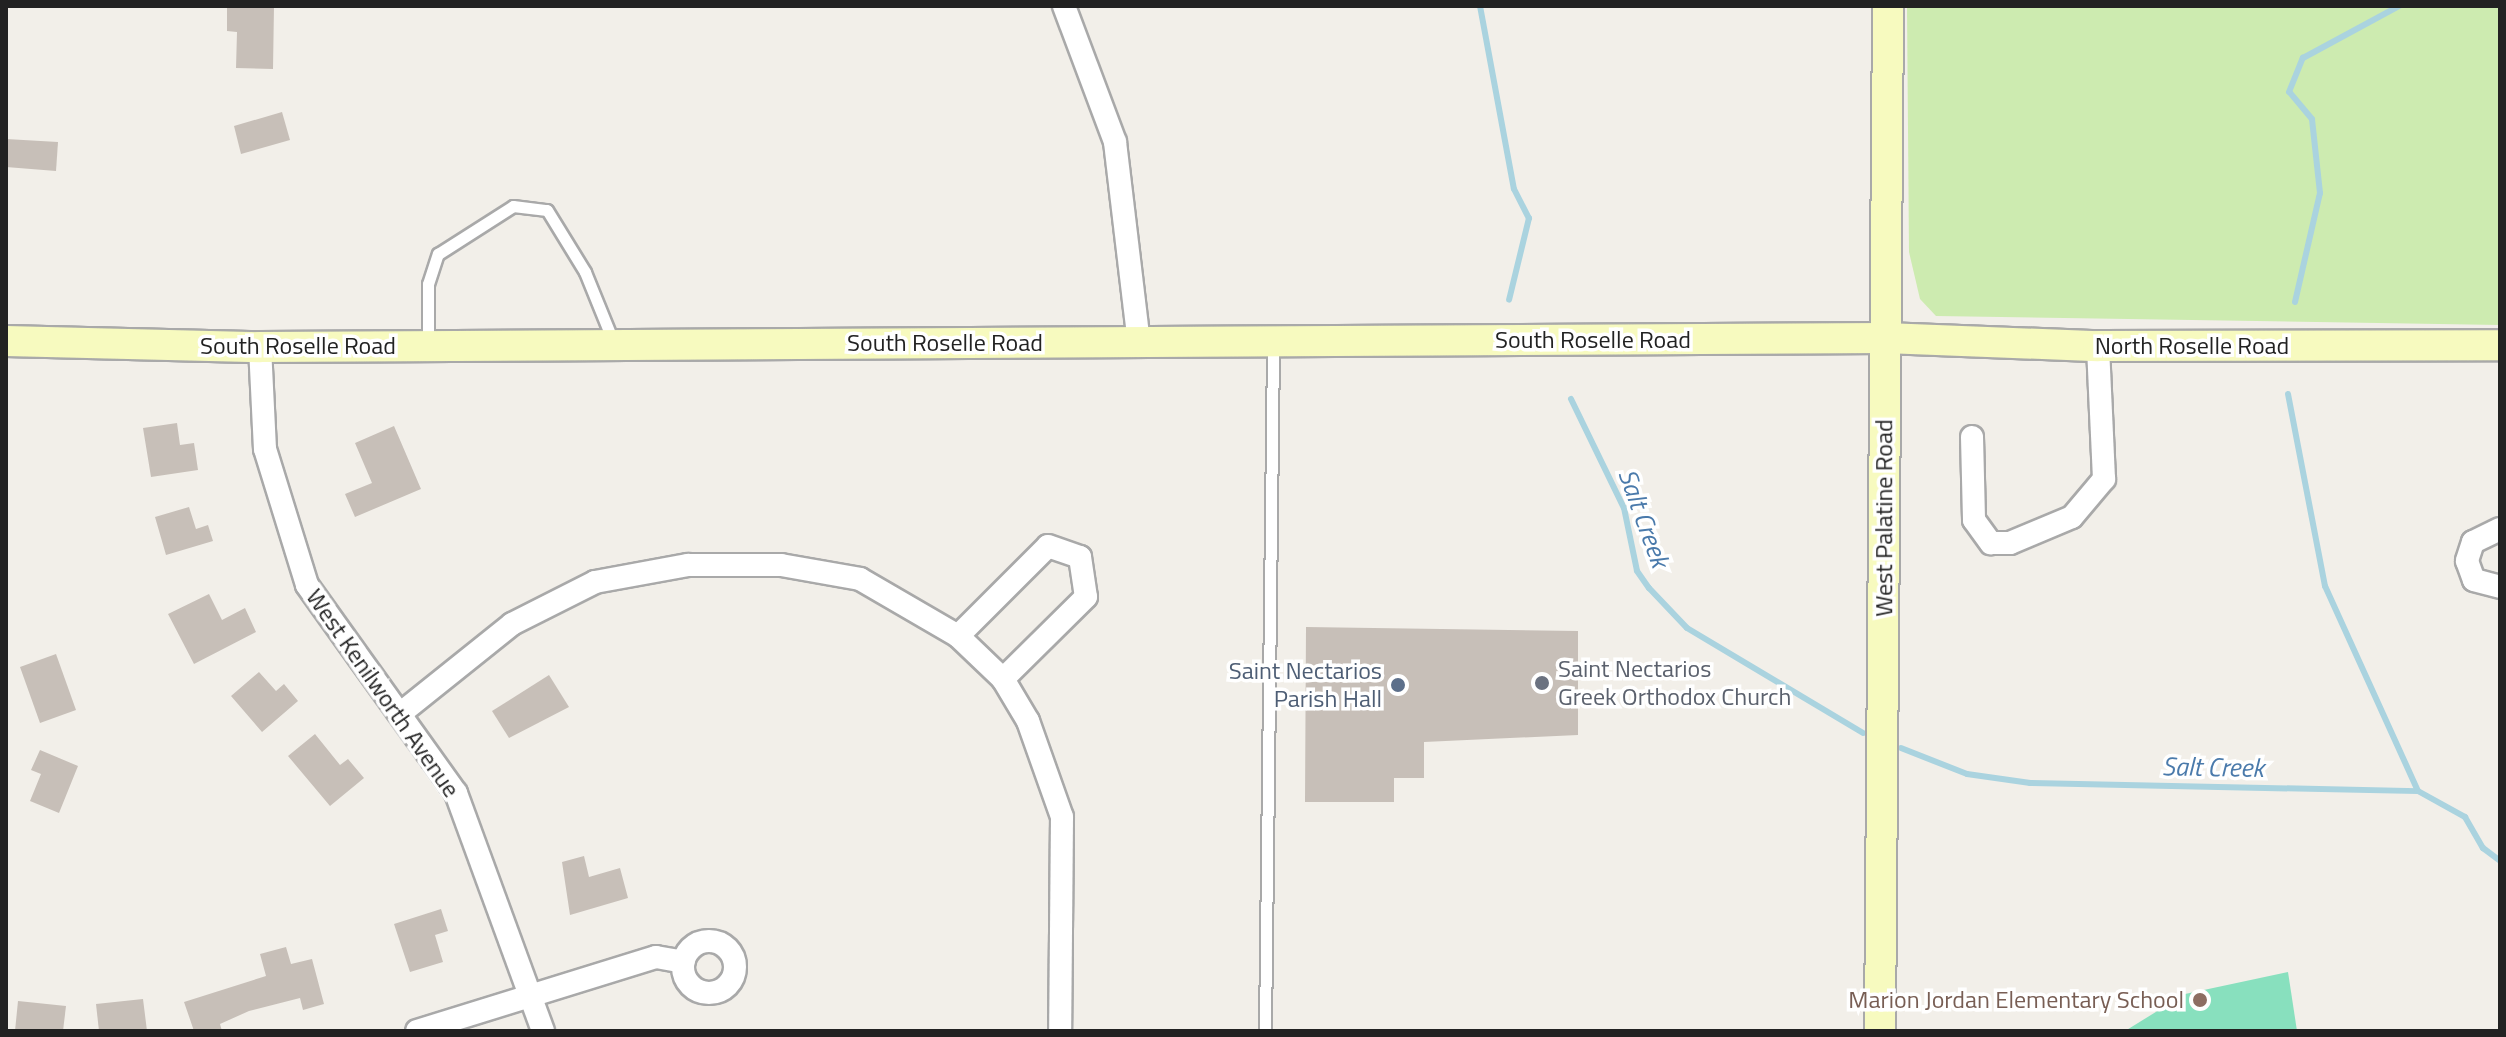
<!DOCTYPE html>
<html>
<head>
<meta charset="utf-8">
<style>
  body { margin:0 }
  #map { position:relative; width:2506px; height:1037px; overflow:hidden; background:#f2efe9; font-family:"Titillium Web",sans-serif }
  div>[style] { position:absolute }
  [style*='--x'] { left:calc(var(--x)*1px); top:calc(var(--y)*1px); width:calc(var(--w)*1px); rotate:calc(var(--a)*1deg) }
  .grass>* { inset:0; background:#cdebb0 }
  .pitch>* { inset:0; background:#88e0be }
  .stream>* { height:6px; margin:-3px; padding:0 3px; transform-origin:3px; border-radius:3px; background:#aad3df }
  .building>* { inset:0; background:#c7bfb8 }
  .roads { filter:drop-shadow(2px 0 #a9a9a9) drop-shadow(-2px 0 #a9a9a9) drop-shadow(0 2px #a9a9a9) drop-shadow(0 -2px #a9a9a9) }
  .lane>* { height:11px; margin:-5.5px; padding:0 5.5px; transform-origin:5.5px; border-radius:5.5px; background:#fff }
  .street>* { height:22px; margin:-11px; padding:0 11px; transform-origin:11px; border-radius:11px; background:#fff }
  .street>.ring { margin:-11px; padding:0; box-sizing:content-box; background:none; border:22px solid #fff; border-radius:50% }
  .secondary>* { height:30px; margin:-15px; padding:0 15px; transform-origin:15px; border-radius:15px; background:#f7fabf }
  .dots>* { width:22px; height:22px; translate:-50% -50%; box-sizing:border-box; border:4px solid #fff; border-radius:50% }
  span { translate:-50% -50%; white-space:nowrap; text-align:center; line-height:1.15; -webkit-text-stroke:7px #fff; paint-order:stroke }
  .street-label { font-size:24px; color:#222 }
  .worship-label { font-size:24px; color:#5b616d }
  .left { translate:0 -50%; text-align:left }
  .service-label { font-size:24px; color:#4e5e75 }
  .right { translate:-100% -50%; text-align:right }
  .education-label { font-size:24px; color:#785e54 }
  .water-label { font-size:26px; color:#4a7aab; font-style:italic }
  .frame { position:absolute; inset:0; border:8px solid #222; pointer-events:none }
</style>
</head>
<body>
<div id="map">
  <div class="grass">
    <div style="clip-path:polygon(1907px 6px,2500px 6px,2500px 325px,1936px 316px,1920px 299px,1909px 252px)"></div>
  </div>
  <div class="pitch">
    <div style="clip-path:polygon(2288px 972px,2297px 1031px,2125px 1031px,2185px 994px)"></div>
  </div>
  <div class="stream">
    <div style="--x:1480;--y:6;--w:186;--a:79.5"></div>
    <div style="--x:1514;--y:189;--w:33;--a:63"></div>
    <div style="--x:1529;--y:218;--w:84;--a:103.7"></div>
    <div style="--x:2295;--y:302;--w:112;--a:-77.1"></div>
    <div style="--x:2320;--y:193;--w:74;--a:-96.2"></div>
    <div style="--x:2312;--y:119;--w:35;--a:-130"></div>
    <div style="--x:2289;--y:92;--w:37;--a:-68"></div>
    <div style="--x:2303;--y:58;--w:109;--a:-28.4"></div>
    <div style="--x:2288;--y:394;--w:196;--a:79.1"></div>
    <div style="--x:2325;--y:586;--w:225;--a:65.6"></div>
    <div style="--x:1571;--y:399;--w:121;--a:64.1"></div>
    <div style="--x:1624;--y:508;--w:64;--a:78.3"></div>
    <div style="--x:1637;--y:571;--w:21;--a:55"></div>
    <div style="--x:1649;--y:588;--w:55;--a:46.5"></div>
    <div style="--x:1687;--y:628;--w:205;--a:30.8"></div>
    <div style="--x:1901;--y:748;--w:71;--a:21.5"></div>
    <div style="--x:1967;--y:774;--w:64;--a:8.1"></div>
    <div style="--x:2030;--y:783;--w:388;--a:1.2"></div>
    <div style="--x:2418;--y:791;--w:54;--a:29"></div>
    <div style="--x:2465;--y:817;--w:36;--a:60"></div>
    <div style="--x:2483;--y:848;--w:21;--a:37"></div>
  </div>
  <div class="building">
    <div style="clip-path:polygon(227px 6px,274px 6px,273px 69px,236px 68px,237px 32px,227px 31px)"></div>
    <div style="clip-path:polygon(282px 112px,290px 140px,241px 154px,234px 126px)"></div>
    <div style="clip-path:polygon(6px 139px,58px 142px,56px 171px,6px 167px)"></div>
    <div style="clip-path:polygon(177px 423px,180px 445px,194px 443px,198px 470px,151px 477px,143px 428px)"></div>
    <div style="clip-path:polygon(394px 426px,421px 489px,355px 517px,345px 494px,372px 483px,355px 443px)"></div>
    <div style="clip-path:polygon(189px 507px,196px 529px,208px 525px,213px 541px,166px 555px,155px 517px)"></div>
    <div style="clip-path:polygon(209px 594px,222px 620px,245px 608px,256px 632px,194px 664px,168px 614px)"></div>
    <div style="clip-path:polygon(1306px 627px,1578px 631px,1578px 735px,1424px 742px,1424px 778px,1394px 778px,1394px 802px,1305px 802px)"></div>
    <div style="clip-path:polygon(56px 654px,76px 710px,40px 723px,20px 667px)"></div>
    <div style="clip-path:polygon(259px 672px,276px 691px,284px 684px,298px 701px,262px 732px,231px 696px)"></div>
    <div style="clip-path:polygon(549px 675px,569px 707px,509px 738px,492px 711px)"></div>
    <div style="clip-path:polygon(315px 734px,340px 765px,348px 759px,364px 778px,330px 806px,288px 756px)"></div>
    <div style="clip-path:polygon(40px 750px,78px 766px,59px 813px,30px 801px,41px 774px,31px 770px)"></div>
    <div style="clip-path:polygon(584px 856px,589px 877px,620px 868px,628px 898px,570px 915px,562px 862px)"></div>
    <div style="clip-path:polygon(441px 909px,448px 931px,435px 935px,443px 962px,410px 972px,394px 924px)"></div>
    <div style="clip-path:polygon(286px 947px,291px 964px,312px 959px,324px 1004px,303px 1010px,300px 998px,249px 1011px,220px 1024px,222px 1031px,194px 1031px,184px 1002px,266px 976px,260px 954px)"></div>
    <div style="clip-path:polygon(143px 999px,147px 1031px,99px 1031px,96px 1004px)"></div>
    <div style="clip-path:polygon(18px 1001px,66px 1006px,63px 1031px,15px 1031px)"></div>
  </div>
  <div class="roads">
    <div class="lane">
      <div style="--x:428;--y:345;--w:61;--a:-90"></div>
      <div style="--x:428;--y:284;--w:32;--a:-72"></div>
      <div style="--x:438;--y:254;--w:89;--a:-32.6"></div>
      <div style="--x:513;--y:206;--w:34;--a:7"></div>
      <div style="--x:547;--y:210;--w:73;--a:58.5"></div>
      <div style="--x:585;--y:272;--w:74;--a:67.9"></div>
      <div style="--x:1265;--y:1031;--w:689;--a:-89.33"></div>
    </div>
    <div class="street">
      <div style="--x:1064;--y:6;--w:145;--a:69.4"></div>
      <div style="--x:1115;--y:142;--w:201;--a:83.2"></div>
      <div style="--x:260;--y:347;--w:102;--a:87.2"></div>
      <div style="--x:265;--y:449;--w:142;--a:72.8"></div>
      <div style="--x:307;--y:585;--w:256;--a:54.4"></div>
      <div style="--x:456;--y:793;--w:253;--a:69.9"></div>
      <div style="--x:1972;--y:437;--w:83;--a:88.6"></div>
      <div style="--x:1974;--y:520;--w:29;--a:54"></div>
      <div style="--x:1991;--y:543;--w:19;--a:0"></div>
      <div style="--x:2010;--y:543;--w:67;--a:-22.8"></div>
      <div style="--x:2072;--y:517;--w:50;--a:-49.9"></div>
      <div style="--x:2104;--y:479;--w:133;--a:-92.6"></div>
      <div style="--x:2500;--y:529;--w:30;--a:154"></div>
      <div style="--x:2473;--y:542;--w:20;--a:108"></div>
      <div style="--x:2467;--y:561;--w:20;--a:70"></div>
      <div style="--x:2474;--y:580;--w:27;--a:15"></div>
      <div style="--x:958;--y:636;--w:127;--a:-45"></div>
      <div style="--x:1048;--y:546;--w:34;--a:19"></div>
      <div style="--x:1080;--y:557;--w:40;--a:81.5"></div>
      <div style="--x:1086;--y:597;--w:117;--a:135.3"></div>
      <div style="--x:401;--y:713;--w:142;--a:-38.7"></div>
      <div style="--x:512;--y:624;--w:93;--a:-26.8"></div>
      <div style="--x:595;--y:582;--w:95;--a:-10.4"></div>
      <div style="--x:688;--y:565;--w:93;--a:0"></div>
      <div style="--x:781;--y:565;--w:80;--a:10"></div>
      <div style="--x:860;--y:579;--w:113;--a:30.2"></div>
      <div style="--x:958;--y:636;--w:62;--a:43.7"></div>
      <div style="--x:1003;--y:679;--w:49;--a:59.2"></div>
      <div style="--x:1028;--y:721;--w:102;--a:70.5"></div>
      <div style="--x:1062;--y:817;--w:214;--a:90.5"></div>
      <div class="ring" style="left:683px;top:941px;width:30px;height:30px"></div>
      <div style="--x:417;--y:1031;--w:250;--a:-17.2"></div>
      <div style="--x:656;--y:957;--w:28;--a:10"></div>
    </div>
    <div class="secondary">
      <div style="--x:6;--y:341;--w:254;--a:1.4"></div>
      <div style="--x:260;--y:347;--w:1625;--a:-0.32"></div>
      <div style="--x:1885;--y:338;--w:213;--a:2.2"></div>
      <div style="--x:2098;--y:346;--w:402;--a:-0.1"></div>
      <div style="--x:1880;--y:1031;--w:1025;--a:-89.55"></div>
    </div>
  </div>
  <div class="dots">
    <div style="left:1542px;top:683px;background:#6b7280"></div>
    <div style="left:1398px;top:685px;background:#5c6f8a"></div>
    <div style="left:2200px;top:1000px;background:#8d6e63"></div>
  </div>
  <div class="street-label">
    <span style="left:1593px;top:340px">South Roselle Road</span>
    <span style="left:945px;top:343px">South Roselle Road</span>
    <span style="left:298px;top:346px">South Roselle Road</span>
    <span style="left:2192px;top:346px">North Roselle Road</span>
    <span style="left:1884px;top:518px;rotate:-90deg">West Palatine Road</span>
    <span style="left:383px;top:693px;rotate:55deg">West Kenilworth Avenue</span>
  </div>
  <div class="worship-label">
    <span class="left" style="left:1558px;top:683px">Saint Nectarios<br>Greek Orthodox Church</span>
  </div>
  <div class="service-label">
    <span class="right" style="left:1382px;top:685px">Saint Nectarios<br>Parish Hall</span>
  </div>
  <div class="education-label">
    <span class="right" style="left:2184px;top:1000px">Marion Jordan Elementary School</span>
  </div>
  <div class="water-label">
    <span style="left:1644px;top:518px;rotate:70deg">Salt Creek</span>
    <span style="left:2213px;top:767px;rotate:1deg">Salt Creek</span>
  </div>
  <div class="frame"></div>
</div>
</body>
</html>
